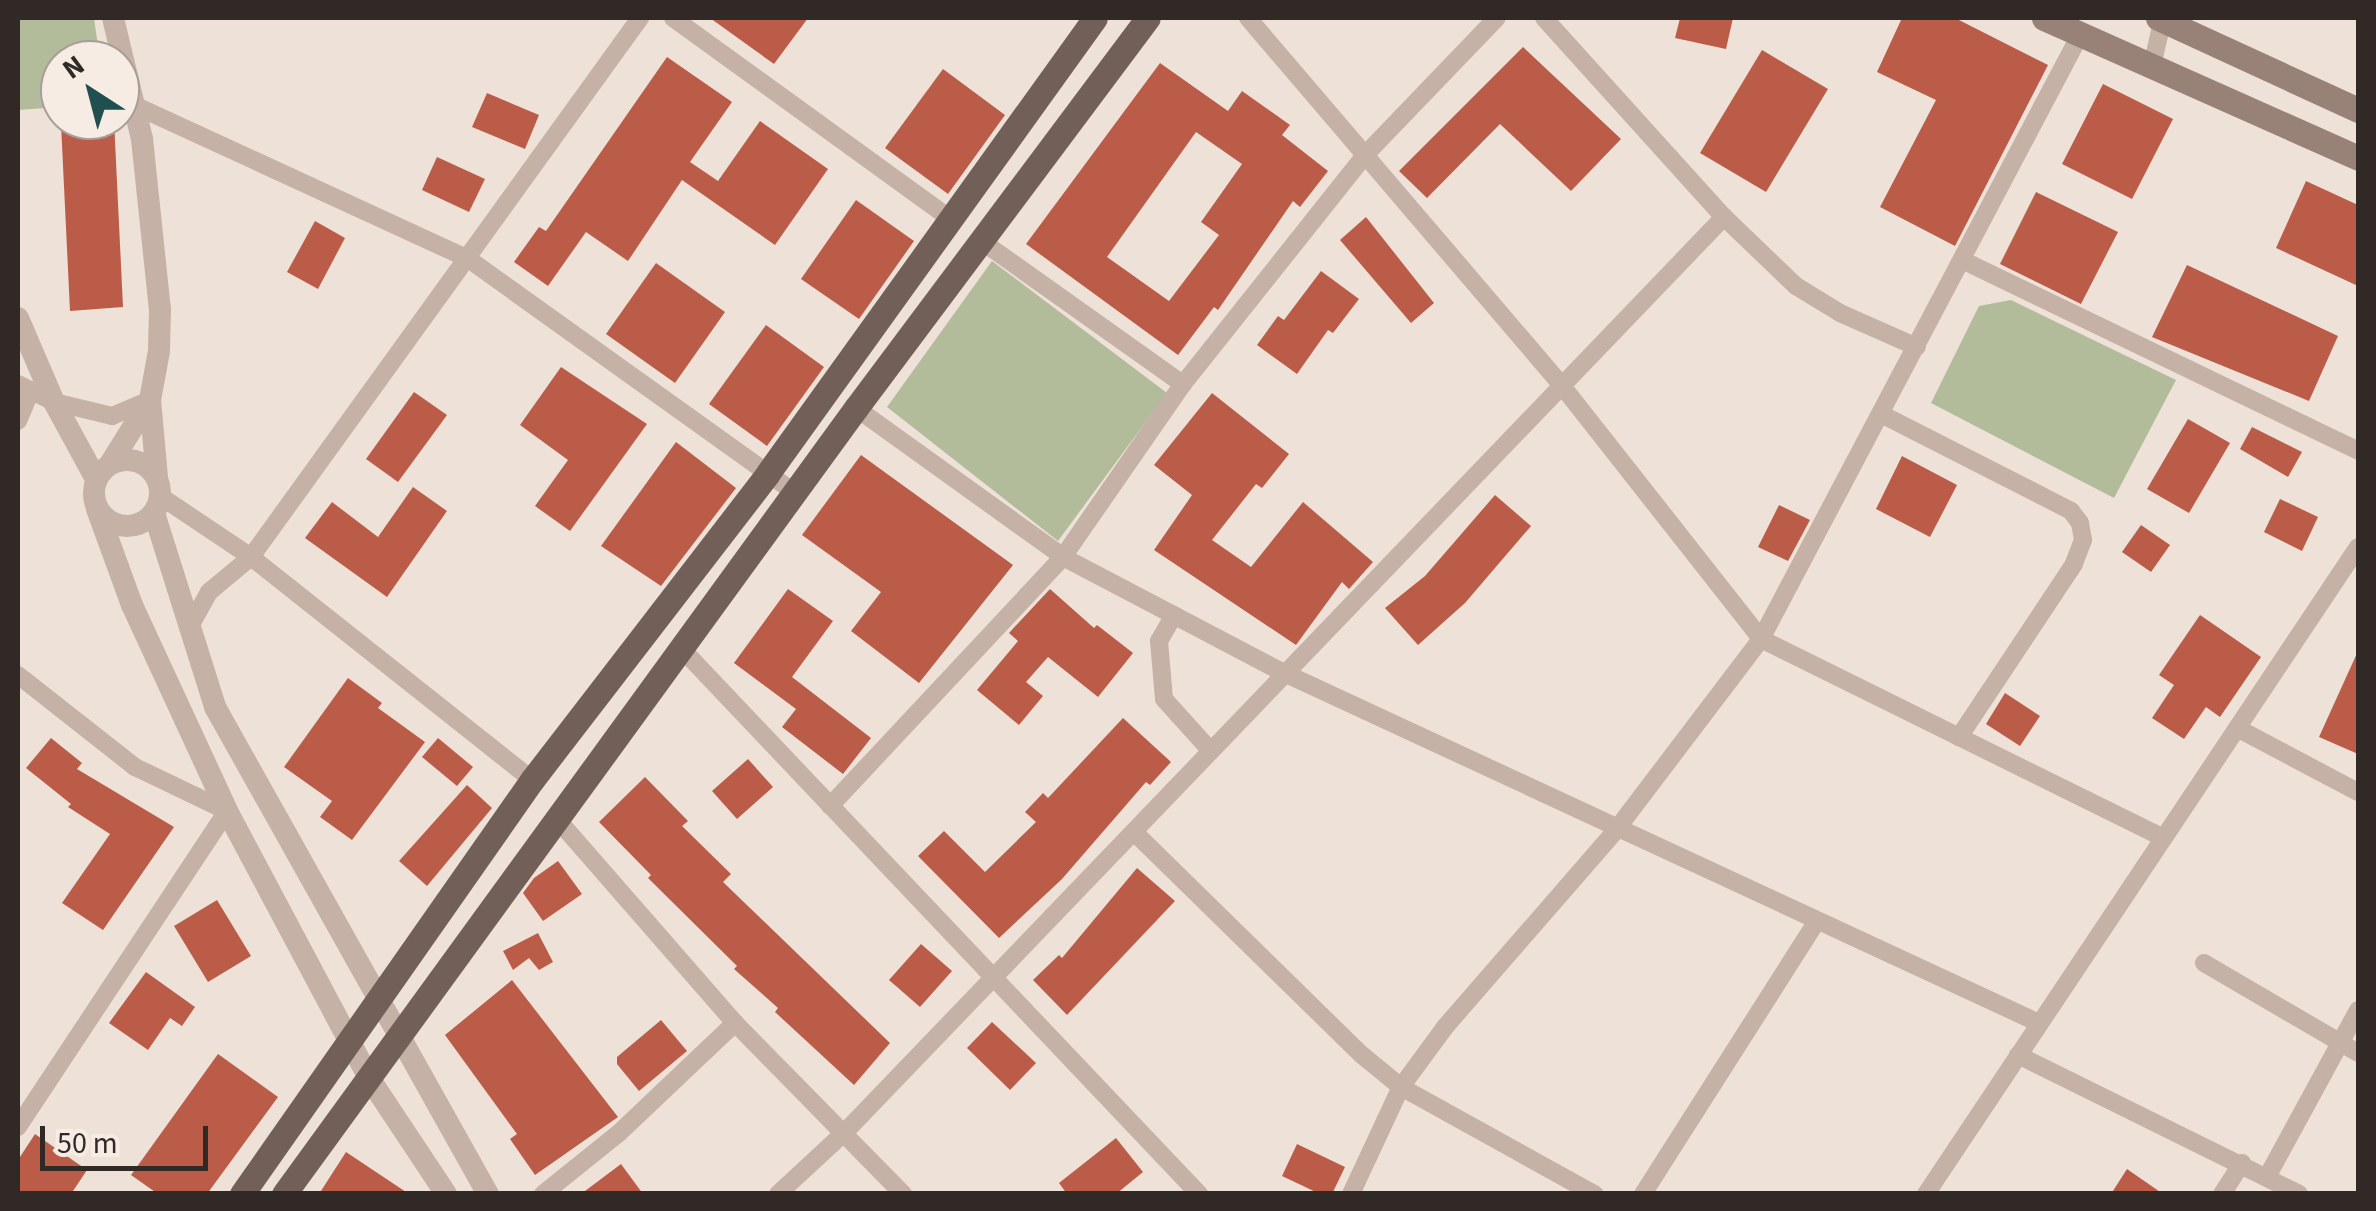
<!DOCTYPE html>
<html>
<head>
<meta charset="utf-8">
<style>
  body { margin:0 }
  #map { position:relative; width:2376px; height:1211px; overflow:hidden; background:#eee2d8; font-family:"Source Sans 3",sans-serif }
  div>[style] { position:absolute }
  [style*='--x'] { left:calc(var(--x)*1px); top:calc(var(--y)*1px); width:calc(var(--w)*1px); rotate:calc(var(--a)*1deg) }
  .green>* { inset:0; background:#b3bc9a }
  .building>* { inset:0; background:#bb5c49 }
  .minor>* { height:18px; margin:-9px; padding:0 9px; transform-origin:9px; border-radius:9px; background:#c5b1a5 }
  .tertiary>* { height:22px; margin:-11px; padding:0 11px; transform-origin:11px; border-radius:11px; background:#c5b1a5 }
  .tertiary>.ring { margin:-11px; padding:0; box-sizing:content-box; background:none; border:22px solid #c5b1a5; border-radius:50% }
  .secondary>* { height:25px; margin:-12.5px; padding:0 12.5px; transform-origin:12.5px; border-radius:12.5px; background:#988177 }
  .primary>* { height:25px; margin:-12.5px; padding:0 12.5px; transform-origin:12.5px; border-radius:12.5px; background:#725f58 }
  span { translate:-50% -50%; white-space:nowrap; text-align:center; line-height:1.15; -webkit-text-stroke:10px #f7ece4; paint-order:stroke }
  .frame { position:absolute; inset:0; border:20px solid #312926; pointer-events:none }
  .north { position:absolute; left:40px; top:40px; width:100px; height:100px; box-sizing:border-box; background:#f7ece4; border:2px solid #a89e98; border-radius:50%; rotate:324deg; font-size:28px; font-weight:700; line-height:40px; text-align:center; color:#312926 }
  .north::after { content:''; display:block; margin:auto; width:35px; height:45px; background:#1f4f4f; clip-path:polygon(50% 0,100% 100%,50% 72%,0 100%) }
  .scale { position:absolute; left:40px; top:1126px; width:168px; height:45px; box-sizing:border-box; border:5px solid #312926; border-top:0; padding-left:12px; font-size:30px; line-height:35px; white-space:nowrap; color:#312926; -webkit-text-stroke:8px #f7ece4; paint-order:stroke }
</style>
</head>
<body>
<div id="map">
  <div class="green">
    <div style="clip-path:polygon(18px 18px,94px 18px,100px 60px,60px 60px,60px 107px,18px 110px)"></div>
    <div style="clip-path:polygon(992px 261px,1167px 393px,1058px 541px,887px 407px)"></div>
    <div style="clip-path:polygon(2011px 300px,2176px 380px,2114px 498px,1931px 403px,1979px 306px)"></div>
  </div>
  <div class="building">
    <div style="clip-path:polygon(710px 18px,808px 18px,774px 64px)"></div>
    <div style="clip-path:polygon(1680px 18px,1733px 18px,1726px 49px,1675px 38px)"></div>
    <div style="clip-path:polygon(1902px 18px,1955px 18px,2048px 65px,1955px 246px,1880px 207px,1936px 100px,1877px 72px)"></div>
    <div style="clip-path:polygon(1523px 47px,1621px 139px,1571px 191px,1500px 124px,1427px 198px,1399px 171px)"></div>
    <div style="clip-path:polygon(1762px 50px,1828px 89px,1766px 192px,1700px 153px)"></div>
    <div style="clip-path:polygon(667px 57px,732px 102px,690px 162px,718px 181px,760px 121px,828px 169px,775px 245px,682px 180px,628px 261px,586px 232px,548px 286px,514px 262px,539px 227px,546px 231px)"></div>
    <div style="clip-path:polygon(evenodd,1160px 63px,1228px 111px,1242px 91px,1290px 125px,1282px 135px,1328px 171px,1300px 207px,1293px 201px,1218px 310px,1214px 307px,1178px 355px,1026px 244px,1160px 63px,1196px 132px,1242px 164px,1201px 222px,1219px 235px,1169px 301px,1107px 257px,1196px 132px)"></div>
    <div style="clip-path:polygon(943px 69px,1005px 115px,948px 194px,885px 148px)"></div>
    <div style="clip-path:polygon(2103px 84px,2173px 119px,2132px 199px,2062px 164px)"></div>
    <div style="clip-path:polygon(487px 93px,539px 115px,525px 149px,472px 127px)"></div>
    <div style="clip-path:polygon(114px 120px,123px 307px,70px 311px,61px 124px)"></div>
    <div style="clip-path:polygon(437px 157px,485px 179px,469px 212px,422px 190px)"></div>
    <div style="clip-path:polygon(2306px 181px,2358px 205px,2358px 286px,2276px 248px)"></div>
    <div style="clip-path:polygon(2036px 192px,2118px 232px,2081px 304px,2000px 264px)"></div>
    <div style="clip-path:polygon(856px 200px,914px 241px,859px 319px,801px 279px)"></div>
    <div style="clip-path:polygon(1366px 217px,1434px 303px,1411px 323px,1340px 240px)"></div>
    <div style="clip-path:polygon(315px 221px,345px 238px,318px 289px,287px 272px)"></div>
    <div style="clip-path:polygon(656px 263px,725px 312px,675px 383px,606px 334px)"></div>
    <div style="clip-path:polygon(2187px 265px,2338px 336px,2309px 401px,2152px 337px)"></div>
    <div style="clip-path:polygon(1321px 271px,1359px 299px,1333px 333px,1328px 330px,1297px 374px,1257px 345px,1278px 316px,1284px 320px)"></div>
    <div style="clip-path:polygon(766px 325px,824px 367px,767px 446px,709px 404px)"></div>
    <div style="clip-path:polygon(561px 367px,647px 424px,570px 531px,535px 506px,568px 460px,520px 425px)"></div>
    <div style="clip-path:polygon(414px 392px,447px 415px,398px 482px,366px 459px)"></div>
    <div style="clip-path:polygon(1212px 393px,1289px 454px,1262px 488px,1256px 484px,1212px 540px,1251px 567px,1303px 502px,1373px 562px,1349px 589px,1342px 582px,1296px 645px,1154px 550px,1192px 495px,1154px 465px)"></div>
    <div style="clip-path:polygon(2188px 419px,2230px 443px,2189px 513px,2147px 489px)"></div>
    <div style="clip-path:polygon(2252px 427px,2302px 452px,2288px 477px,2240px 449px)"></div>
    <div style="clip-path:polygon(676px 442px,736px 488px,661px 586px,601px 546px)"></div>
    <div style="clip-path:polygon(861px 455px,1013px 565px,919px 683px,851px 631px,881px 592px,802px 535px)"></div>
    <div style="clip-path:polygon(1902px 456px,1957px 485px,1930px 537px,1876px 509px)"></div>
    <div style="clip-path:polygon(413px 487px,447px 511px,387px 597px,305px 538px,332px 502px,378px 537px)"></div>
    <div style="clip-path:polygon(1495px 495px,1531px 526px,1465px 603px,1418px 645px,1385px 608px,1425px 576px)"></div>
    <div style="clip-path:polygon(2280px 499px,2318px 517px,2302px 551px,2264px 532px)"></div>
    <div style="clip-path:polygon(1779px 505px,1810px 520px,1788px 561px,1758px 547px)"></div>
    <div style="clip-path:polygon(2141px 525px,2170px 545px,2151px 572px,2122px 552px)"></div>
    <div style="clip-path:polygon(788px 589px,833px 621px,792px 677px,871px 738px,843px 774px,782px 727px,796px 709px,734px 663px)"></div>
    <div style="clip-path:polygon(1050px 589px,1094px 628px,1097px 625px,1133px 653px,1098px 697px,1048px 657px,1026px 682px,1043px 696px,1019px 725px,977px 690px,1018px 641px,1009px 633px)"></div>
    <div style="clip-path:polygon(2200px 615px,2261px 657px,2220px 717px,2206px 707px,2184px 739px,2152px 718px,2174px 685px,2159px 675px)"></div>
    <div style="clip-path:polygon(2358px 651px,2358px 754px,2319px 737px)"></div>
    <div style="clip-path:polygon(348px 678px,382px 703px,378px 708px,425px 742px,352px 840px,320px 817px,332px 801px,284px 767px)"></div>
    <div style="clip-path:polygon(2005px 693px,2040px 716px,2020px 746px,1986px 724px)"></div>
    <div style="clip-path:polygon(1123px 718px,1171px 762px,1150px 785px,1146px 782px,1062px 879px,999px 938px,918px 856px,944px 831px,985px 872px,1036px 822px,1025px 812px,1043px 793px,1048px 798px)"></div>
    <div style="clip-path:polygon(51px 738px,82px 763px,77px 769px,174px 827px,103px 930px,62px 903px,110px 834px,68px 807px,71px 804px,26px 768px)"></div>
    <div style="clip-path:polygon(438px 738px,473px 767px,457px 786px,422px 757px)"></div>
    <div style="clip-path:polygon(748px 759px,773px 787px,737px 819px,712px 791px)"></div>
    <div style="clip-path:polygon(645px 777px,688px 821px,682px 826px,731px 874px,723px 882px,890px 1043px,854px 1085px,775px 1012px,778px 1008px,734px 969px,737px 966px,648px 878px,651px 875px,599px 822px)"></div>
    <div style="clip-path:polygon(467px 785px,492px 808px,427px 886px,399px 861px)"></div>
    <div style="clip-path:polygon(558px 861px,582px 894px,543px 921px,523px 893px,534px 878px)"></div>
    <div style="clip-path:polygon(1137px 868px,1175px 901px,1067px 1015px,1033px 980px,1059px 955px,1062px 958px)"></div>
    <div style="clip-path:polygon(217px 900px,251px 956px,208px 982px,174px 926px)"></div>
    <div style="clip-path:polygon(538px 933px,553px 962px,539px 970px,529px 958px,513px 970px,503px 951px)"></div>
    <div style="clip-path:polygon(921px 944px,952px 971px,920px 1007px,889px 980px)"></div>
    <div style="clip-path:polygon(146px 972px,195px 1007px,182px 1026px,170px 1018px,148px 1050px,109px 1023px)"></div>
    <div style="clip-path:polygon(512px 980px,618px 1117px,535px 1175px,510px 1139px,517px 1134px,445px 1035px)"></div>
    <div style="clip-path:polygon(661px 1020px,687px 1051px,639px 1091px,617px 1064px,617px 1057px)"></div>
    <div style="clip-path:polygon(992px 1022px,1036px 1063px,1010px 1090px,967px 1048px)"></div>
    <div style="clip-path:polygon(218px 1054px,278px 1097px,207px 1194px,158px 1194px,131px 1175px)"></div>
    <div style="clip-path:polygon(35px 1134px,87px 1170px,71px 1194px,18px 1194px,18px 1160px)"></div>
    <div style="clip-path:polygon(1116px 1138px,1143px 1172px,1116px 1194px,1067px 1194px,1059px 1183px)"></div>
    <div style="clip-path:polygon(1297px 1144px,1345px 1167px,1332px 1194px,1320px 1194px,1282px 1176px)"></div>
    <div style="clip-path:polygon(346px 1152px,409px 1194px,319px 1194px)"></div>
    <div style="clip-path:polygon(621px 1164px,643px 1194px,581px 1194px)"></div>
    <div style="clip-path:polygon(2127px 1169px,2163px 1194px,2111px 1194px)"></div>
  </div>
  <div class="minor">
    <div style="--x:673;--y:18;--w:344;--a:35.9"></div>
    <div style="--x:1248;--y:18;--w:485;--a:49.5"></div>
    <div style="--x:1563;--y:387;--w:320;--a:51.8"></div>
    <div style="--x:1761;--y:639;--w:449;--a:26.3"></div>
    <div style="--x:1544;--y:18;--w:268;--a:47.9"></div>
    <div style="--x:1724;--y:217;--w:100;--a:43.8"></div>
    <div style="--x:1796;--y:286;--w:52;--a:31.5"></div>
    <div style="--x:1840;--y:313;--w:84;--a:23.8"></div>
    <div style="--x:2152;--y:66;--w:49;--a:-77.1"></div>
    <div style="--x:136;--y:106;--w:364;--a:24.7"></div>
    <div style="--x:467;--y:258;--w:402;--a:35.6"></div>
    <div style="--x:980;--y:240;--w:249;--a:35.4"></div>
    <div style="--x:1962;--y:260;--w:440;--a:25.7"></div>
    <div style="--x:18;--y:384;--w:40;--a:26.6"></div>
    <div style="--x:54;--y:402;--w:60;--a:13.6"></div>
    <div style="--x:112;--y:416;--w:41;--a:-22.8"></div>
    <div style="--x:856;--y:408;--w:255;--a:35.7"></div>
    <div style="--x:1063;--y:557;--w:247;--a:27.7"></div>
    <div style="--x:1282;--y:672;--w:834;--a:24.88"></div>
    <div style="--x:1881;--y:414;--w:213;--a:27"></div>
    <div style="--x:2071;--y:511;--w:15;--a:53"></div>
    <div style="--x:2080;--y:523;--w:17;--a:80"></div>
    <div style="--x:2083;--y:540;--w:26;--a:111"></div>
    <div style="--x:2074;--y:564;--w:208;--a:123.6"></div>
    <div style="--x:18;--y:421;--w:33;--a:-67"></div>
    <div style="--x:160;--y:496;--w:110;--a:33.8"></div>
    <div style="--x:251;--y:557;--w:359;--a:38.4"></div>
    <div style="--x:1174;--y:615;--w:30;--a:120"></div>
    <div style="--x:1159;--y:641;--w:58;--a:85.1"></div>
    <div style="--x:1164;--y:699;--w:69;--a:48"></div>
    <div style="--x:189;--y:628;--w:41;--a:-60.9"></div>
    <div style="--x:209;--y:592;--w:55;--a:-39.8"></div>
    <div style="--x:251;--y:557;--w:665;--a:-54.18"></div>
    <div style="--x:681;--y:648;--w:753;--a:46.51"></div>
    <div style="--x:18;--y:675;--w:149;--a:38.2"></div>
    <div style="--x:135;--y:767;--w:102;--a:25.6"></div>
    <div style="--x:227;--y:811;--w:379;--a:123.5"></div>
    <div style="--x:2237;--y:728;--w:137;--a:27.9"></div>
    <div style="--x:830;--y:806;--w:341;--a:-46.9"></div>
    <div style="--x:1063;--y:557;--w:211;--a:-55.3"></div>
    <div style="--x:1183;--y:384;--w:293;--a:-51.5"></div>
    <div style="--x:1365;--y:155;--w:190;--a:-46.1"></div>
    <div style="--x:557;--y:819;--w:271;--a:48.9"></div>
    <div style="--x:735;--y:1023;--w:240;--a:45.5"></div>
    <div style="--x:1134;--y:832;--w:319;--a:44.4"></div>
    <div style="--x:1362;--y:1055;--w:50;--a:39.4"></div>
    <div style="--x:1401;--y:1087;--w:221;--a:29"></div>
    <div style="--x:2204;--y:963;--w:178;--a:30.3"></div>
    <div style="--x:2018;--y:1055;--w:313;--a:26.3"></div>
    <div style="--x:2267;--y:1177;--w:190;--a:-61.4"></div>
    <div style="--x:543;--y:1194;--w:97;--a:-38.8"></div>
    <div style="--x:619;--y:1133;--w:160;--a:-43.5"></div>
    <div style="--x:778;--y:1194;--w:91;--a:-42.8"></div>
    <div style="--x:845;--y:1132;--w:1269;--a:-46.15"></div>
    <div style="--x:1351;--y:1194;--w:118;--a:-65"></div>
    <div style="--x:1401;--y:1087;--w:74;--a:-53.7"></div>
    <div style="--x:1445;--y:1027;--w:261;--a:-49"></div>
    <div style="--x:1616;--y:830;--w:240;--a:-52.8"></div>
    <div style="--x:1761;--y:639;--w:683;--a:-62.16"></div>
    <div style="--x:1643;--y:1194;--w:324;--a:-57.5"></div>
    <div style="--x:1926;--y:1194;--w:778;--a:-56.27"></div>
    <div style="--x:2222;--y:1194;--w:37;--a:-57"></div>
  </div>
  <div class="tertiary">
    <div style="--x:113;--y:18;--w:124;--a:76.5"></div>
    <div style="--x:142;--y:139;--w:171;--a:84"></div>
    <div style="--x:160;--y:309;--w:42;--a:91.4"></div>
    <div style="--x:159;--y:351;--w:50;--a:100.4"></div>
    <div style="--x:150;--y:400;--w:77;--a:84.8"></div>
    <div style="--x:18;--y:318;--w:91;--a:66.8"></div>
    <div style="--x:54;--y:402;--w:88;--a:61.4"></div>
    <div class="ring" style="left:94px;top:460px;width:44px;height:44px"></div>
    <div style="--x:110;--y:464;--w:75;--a:-58"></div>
    <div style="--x:97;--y:509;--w:102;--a:70"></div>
    <div style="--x:132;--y:605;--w:227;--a:65.2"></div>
    <div style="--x:227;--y:811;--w:302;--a:62"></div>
    <div style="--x:369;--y:1078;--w:139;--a:56.4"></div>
    <div style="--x:154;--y:513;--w:203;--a:72.5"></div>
    <div style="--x:215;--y:707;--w:558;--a:60.73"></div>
  </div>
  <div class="secondary">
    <div style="--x:2044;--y:18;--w:344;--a:24"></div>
    <div style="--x:2158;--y:18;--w:220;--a:24.7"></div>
  </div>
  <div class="primary">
    <div style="--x:242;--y:1194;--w:505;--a:-54.99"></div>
    <div style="--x:532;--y:780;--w:387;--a:-52.4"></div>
    <div style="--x:768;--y:473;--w:560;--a:-54.3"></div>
    <div style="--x:284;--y:1194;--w:972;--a:-53.96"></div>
    <div style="--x:856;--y:408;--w:487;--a:-53.2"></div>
  </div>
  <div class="frame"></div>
  <div class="north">N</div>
  <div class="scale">50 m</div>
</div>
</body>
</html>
